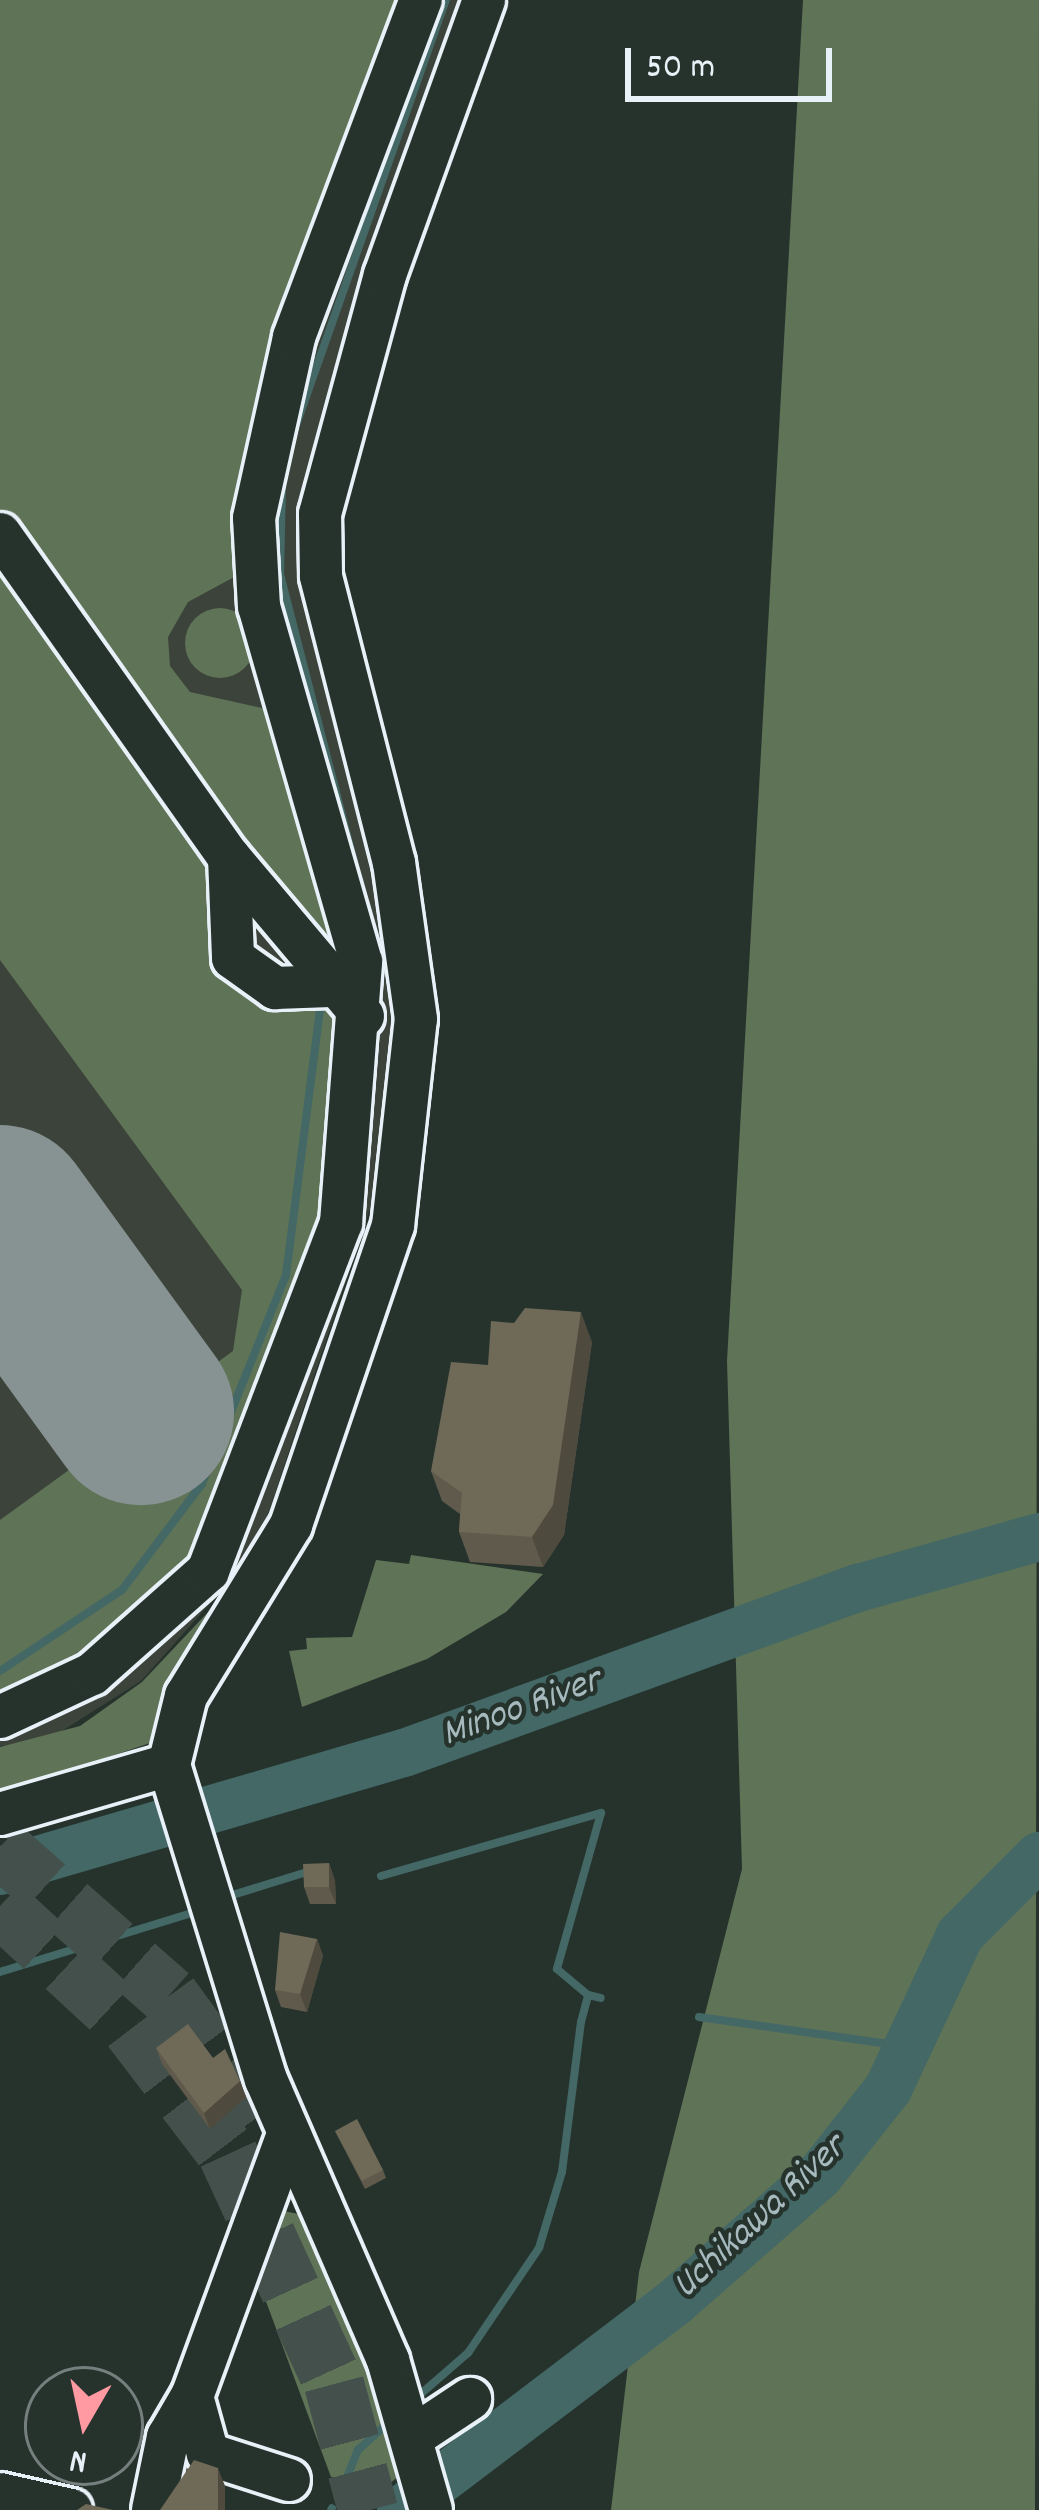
<!DOCTYPE html>
<html>
<head>
<meta charset="utf-8">
<style>
  body { margin:0 }
  #map { position:relative; width:1039px; height:2510px; overflow:hidden; background:#26332d; font-family:Dekko,sans-serif }
  div>[style] { position:absolute }
  [style*='--x'] { left:calc(var(--x)*1px); top:calc(var(--y)*1px); width:calc(var(--w)*1px); rotate:calc(var(--a)*1deg) }
  .built>* { inset:0; background:#3c433a }
  .green>* { inset:0; background:#5f7357 }
  .round { border-radius:50% }
  .stream>* { height:8px; margin:-4px; padding:0 4px; transform-origin:4px; border-radius:4px; background:#436866 }
  .river>* { height:48px; margin:-24px; padding:0 24px; transform-origin:24px; border-radius:24px; background:#436866 }
  .runway>* { height:186px; margin:-93px; padding:0 93px; transform-origin:93px; border-radius:93px; background:#879292 }
  .highway-tunnel>* { height:60px; margin-top:-30px; transform-origin:0; background:repeating-linear-gradient(90deg,#43504b 0 60px,transparent 0 90px) }
  .roads { filter:drop-shadow(3px 0 #e8f1f8) drop-shadow(-3px 0 #e8f1f8) drop-shadow(0 3px #e8f1f8) drop-shadow(0 -3px #e8f1f8) }
  .minor>* { height:42px; margin:-21px; padding:0 21px; transform-origin:21px; border-radius:21px; background:#26332d }
  .wall>* { inset:0; background:#5f5a4b }
  .shaded-wall>* { inset:0; background:#4e4a3d }
  .building>* { inset:0; background:#6f6957 }
  span { translate:-50% -50%; white-space:nowrap; text-align:center; line-height:1.15; -webkit-text-stroke:9px #26332d; paint-order:stroke }
  .water-label { font-size:39px; color:#a6babe; font-style:italic }
  .north { position:absolute; left:24px; top:2366px; width:120px; height:120px; box-sizing:border-box; background:#26332d; border:3px solid #747f7e; border-radius:50%; rotate:189deg; font-size:33px; font-weight:700; line-height:48px; text-align:center; color:#e8f1f8 }
  .north::after { content:''; display:block; margin:auto; width:42px; height:54px; background:#ff9aa2; clip-path:polygon(50% 0,100% 100%,50% 72%,0 100%) }
  .scale { position:absolute; left:625px; top:48px; width:207px; height:54px; box-sizing:border-box; border:6px solid #e8f1f8; border-top:0; padding-left:15px; font-size:36px; line-height:42px; white-space:nowrap; color:#e8f1f8; -webkit-text-stroke:9px #26332d; paint-order:stroke }
</style>
</head>
<body>
<div id="map">
  <div class="built">
    <div style="clip-path:polygon(0 0,464px 0,365px 268px,296px 512px,299px 573px,388px 913px,395px 1007px,380px 1179px,255px 1553px,141px 1681px,46px 1741px,0 1746px)"></div>
  </div>
  <div class="green">
    <div style="clip-path:polygon(0 0,404px 0,236px 576px,188px 602px,168px 637px,170px 666px,190px 692px,271px 710px,336px 939px,327px 953px,0 512px)"></div>
    <div style="clip-path:polygon(803px 0,1039px 0,1035px 2510px,611px 2510px,639px 2272px,742px 1869px,727px 1361px)"></div>
    <div style="clip-path:polygon(0 552px,208px 858px,212px 923px,343px 1017px,323px 1220px,203px 1540px,169px 1587px,79px 1661px,0 1698px,0 1520px,233px 1351px,242px 1290px,0 960px)"></div>
    <div class="round" style="left:185px;top:608px;width:70px;height:70px"></div>
    <div style="clip-path:polygon(411px 1555px,543px 1574px,506px 1612px,427px 1659px,302px 1707px,289px 1651px,307px 1649px,306px 1638px,352px 1637px,376px 1560px,409px 1564px)"></div>
    <div style="clip-path:polygon(226px 1593px,169px 1680px,150px 1743px,0 1794px,0 1747px,80px 1726px,142px 1682px)"></div>
    <div style="clip-path:polygon(274px 2209px,308px 2216px,358px 2327px,403px 2473px,385px 2487px,331px 2477px,254px 2269px)"></div>
  </div>
  <div class="stream">
    <div style="--x:294;--y:431;--w:457;--a:-70.6"></div>
    <div style="--x:282;--y:487;--w:87;--a:91.3"></div>
    <div style="--x:280;--y:574;--w:306;--a:75.6"></div>
    <div style="--x:0;--y:1671;--w:146;--a:-33.6"></div>
    <div style="--x:122;--y:1590;--w:133;--a:-53"></div>
    <div style="--x:202;--y:1484;--w:225;--a:-68.1"></div>
    <div style="--x:286;--y:1275;--w:266;--a:-82.7"></div>
    <div style="--x:381;--y:1876;--w:229;--a:-16"></div>
    <div style="--x:601;--y:1813;--w:162;--a:105.8"></div>
    <div style="--x:557;--y:1969;--w:40;--a:40"></div>
    <div style="--x:226;--y:1897;--w:88;--a:-17.2"></div>
    <div style="--x:0;--y:1972;--w:204;--a:-17.1"></div>
    <div style="--x:699;--y:2017;--w:213;--a:8.1"></div>
    <div style="--x:416;--y:2398;--w:69;--a:-40.9"></div>
    <div style="--x:468;--y:2353;--w:127;--a:-55.9"></div>
    <div style="--x:539;--y:2248;--w:79;--a:-73.2"></div>
    <div style="--x:562;--y:2172;--w:151;--a:-82.8"></div>
    <div style="--x:581;--y:2022;--w:28;--a:-75"></div>
    <div style="--x:588;--y:1995;--w:13;--a:13"></div>
    <div style="--x:345;--y:2482;--w:35;--a:-68"></div>
    <div style="--x:358;--y:2450;--w:42;--a:-42.1"></div>
    <div style="--x:331;--y:2510;--w:2;--a:-63"></div>
  </div>
  <div class="river">
    <div style="--x:0;--y:1871;--w:421;--a:-16.3"></div>
    <div style="--x:404;--y:1753;--w:483;--a:-20"></div>
    <div style="--x:858;--y:1588;--w:188;--a:-15.7"></div>
    <div style="--x:401;--y:2510;--w:344;--a:-37.2"></div>
    <div style="--x:675;--y:2302;--w:193;--a:-41.2"></div>
    <div style="--x:820;--y:2175;--w:110;--a:-51.7"></div>
    <div style="--x:888;--y:2089;--w:170;--a:-64.9"></div>
    <div style="--x:960;--y:1935;--w:112;--a:-45"></div>
  </div>
  <div class="runway">
    <div style="--x:0;--y:1218;--w:240;--a:54"></div>
  </div>
  <div class="highway-tunnel">
    <div style="--x:0;--y:1847;--w:225;--a:41.4"></div>
    <div style="--x:169;--y:1996;--w:212;--a:53.8"></div>
    <div style="--x:0;--y:1906;--w:180;--a:42.7"></div>
    <div style="--x:132;--y:2028;--w:158;--a:52.7"></div>
    <div style="--x:228;--y:2154;--w:253;--a:65.3"></div>
    <div style="--x:334;--y:2384;--w:131;--a:74.9"></div>
  </div>
  <div class="roads">
    <div class="minor">
      <div style="--x:0;--y:534;--w:396;--a:54.7"></div>
      <div style="--x:229;--y:857;--w:208;--a:49.9"></div>
      <div style="--x:229;--y:857;--w:101;--a:87.7"></div>
      <div style="--x:233;--y:958;--w:52;--a:35.5"></div>
      <div style="--x:275;--y:988;--w:55;--a:-2.1"></div>
      <div style="--x:0;--y:1717;--w:102;--a:-25.1"></div>
      <div style="--x:92;--y:1674;--w:155;--a:-41.6"></div>
      <div style="--x:208;--y:1571;--w:373;--a:-69.1"></div>
      <div style="--x:341;--y:1223;--w:262;--a:-85.6"></div>
      <div style="--x:361;--y:962;--w:369;--a:-106"></div>
      <div style="--x:259;--y:607;--w:89;--a:-93.2"></div>
      <div style="--x:254;--y:518;--w:185;--a:-77.5"></div>
      <div style="--x:294;--y:337;--w:360;--a:-69.4"></div>
      <div style="--x:0;--y:1814;--w:176;--a:-16.2"></div>
      <div style="--x:287;--y:2137;--w:276;--a:110.1"></div>
      <div style="--x:192;--y:2396;--w:60;--a:74.6"></div>
      <div style="--x:208;--y:2454;--w:85;--a:17.8"></div>
      <div style="--x:411;--y:2438;--w:71;--a:-33.5"></div>
      <div style="--x:0;--y:2494;--w:73;--a:12.7"></div>
      <div style="--x:153;--y:2510;--w:75;--a:-78.4"></div>
      <div style="--x:168;--y:2437;--w:48;--a:-59.7"></div>
      <div style="--x:431;--y:2510;--w:156;--a:-106"></div>
      <div style="--x:388;--y:2360;--w:305;--a:-113.5"></div>
      <div style="--x:266;--y:2080;--w:330;--a:-107.1"></div>
      <div style="--x:169;--y:1765;--w:71;--a:-76.2"></div>
      <div style="--x:186;--y:1696;--w:201;--a:-58.4"></div>
      <div style="--x:291;--y:1525;--w:316;--a:-71.2"></div>
      <div style="--x:393;--y:1226;--w:208;--a:-83.7"></div>
      <div style="--x:416;--y:1019;--w:158;--a:-98"></div>
      <div style="--x:394;--y:863;--w:296;--a:-104.3"></div>
      <div style="--x:321;--y:576;--w:62;--a:-90.9"></div>
      <div style="--x:320;--y:514;--w:248;--a:-74.8"></div>
      <div style="--x:385;--y:275;--w:292;--a:-70.2"></div>
    </div>
  </div>
  <div class="wall">
    <div style="clip-path:polygon(592px 1342px,564px 1535px,543px 1567px,470px 1562px,459px 1532px,460px 1514px,442px 1501px,431px 1471px,488px 1365px)"></div>
    <div style="clip-path:polygon(329px 1863px,335px 1881px,336px 1904px,310px 1904px,304px 1887px)"></div>
    <div style="clip-path:polygon(317px 1939px,323px 1956px,307px 2012px,281px 2007px,275px 1990px)"></div>
    <div style="clip-path:polygon(156px 2048px,213px 2058px,240px 2081px,246px 2097px,210px 2129px,162px 2064px)"></div>
    <div style="clip-path:polygon(335px 2131px,383px 2170px,386px 2178px,365px 2189px)"></div>
  </div>
  <div class="shaded-wall">
    <div style="clip-path:polygon(581px 1312px,592px 1342px,564px 1535px,543px 1567px,532px 1537px)"></div>
    <div style="clip-path:polygon(329px 1863px,335px 1881px,336px 1904px,329px 1887px)"></div>
    <div style="clip-path:polygon(317px 1939px,323px 1956px,307px 2012px,300px 1994px)"></div>
    <div style="clip-path:polygon(240px 2081px,246px 2097px,210px 2129px,204px 2113px)"></div>
    <div style="clip-path:polygon(218px 2468px,225px 2486px,225px 2510px,218px 2510px)"></div>
  </div>
  <div class="building">
    <div style="clip-path:polygon(525px 1308px,581px 1312px,553px 1505px,532px 1537px,459px 1532px,462px 1493px,431px 1471px,451px 1362px,488px 1365px,491px 1321px,514px 1323px)"></div>
    <div style="clip-path:polygon(329px 1863px,329px 1887px,304px 1887px,303px 1864px)"></div>
    <div style="clip-path:polygon(280px 1932px,317px 1939px,300px 1994px,275px 1990px)"></div>
    <div style="clip-path:polygon(188px 2024px,213px 2058px,225px 2049px,240px 2081px,204px 2113px,156px 2048px)"></div>
    <div style="clip-path:polygon(357px 2119px,383px 2170px,362px 2181px,335px 2131px)"></div>
    <div style="clip-path:polygon(194px 2460px,218px 2468px,218px 2510px,160px 2510px)"></div>
    <div style="clip-path:polygon(86px 2504px,113px 2510px,77px 2510px)"></div>
  </div>
  <div class="water-label">
    <span style="left:522px;top:1710px;rotate:-20deg">Minoo River</span>
    <span style="left:761px;top:2219px;rotate:-43deg">Uchikawa River</span>
  </div>
  <div class="north">N</div>
  <div class="scale">50 m</div>
</div>
</body>
</html>
